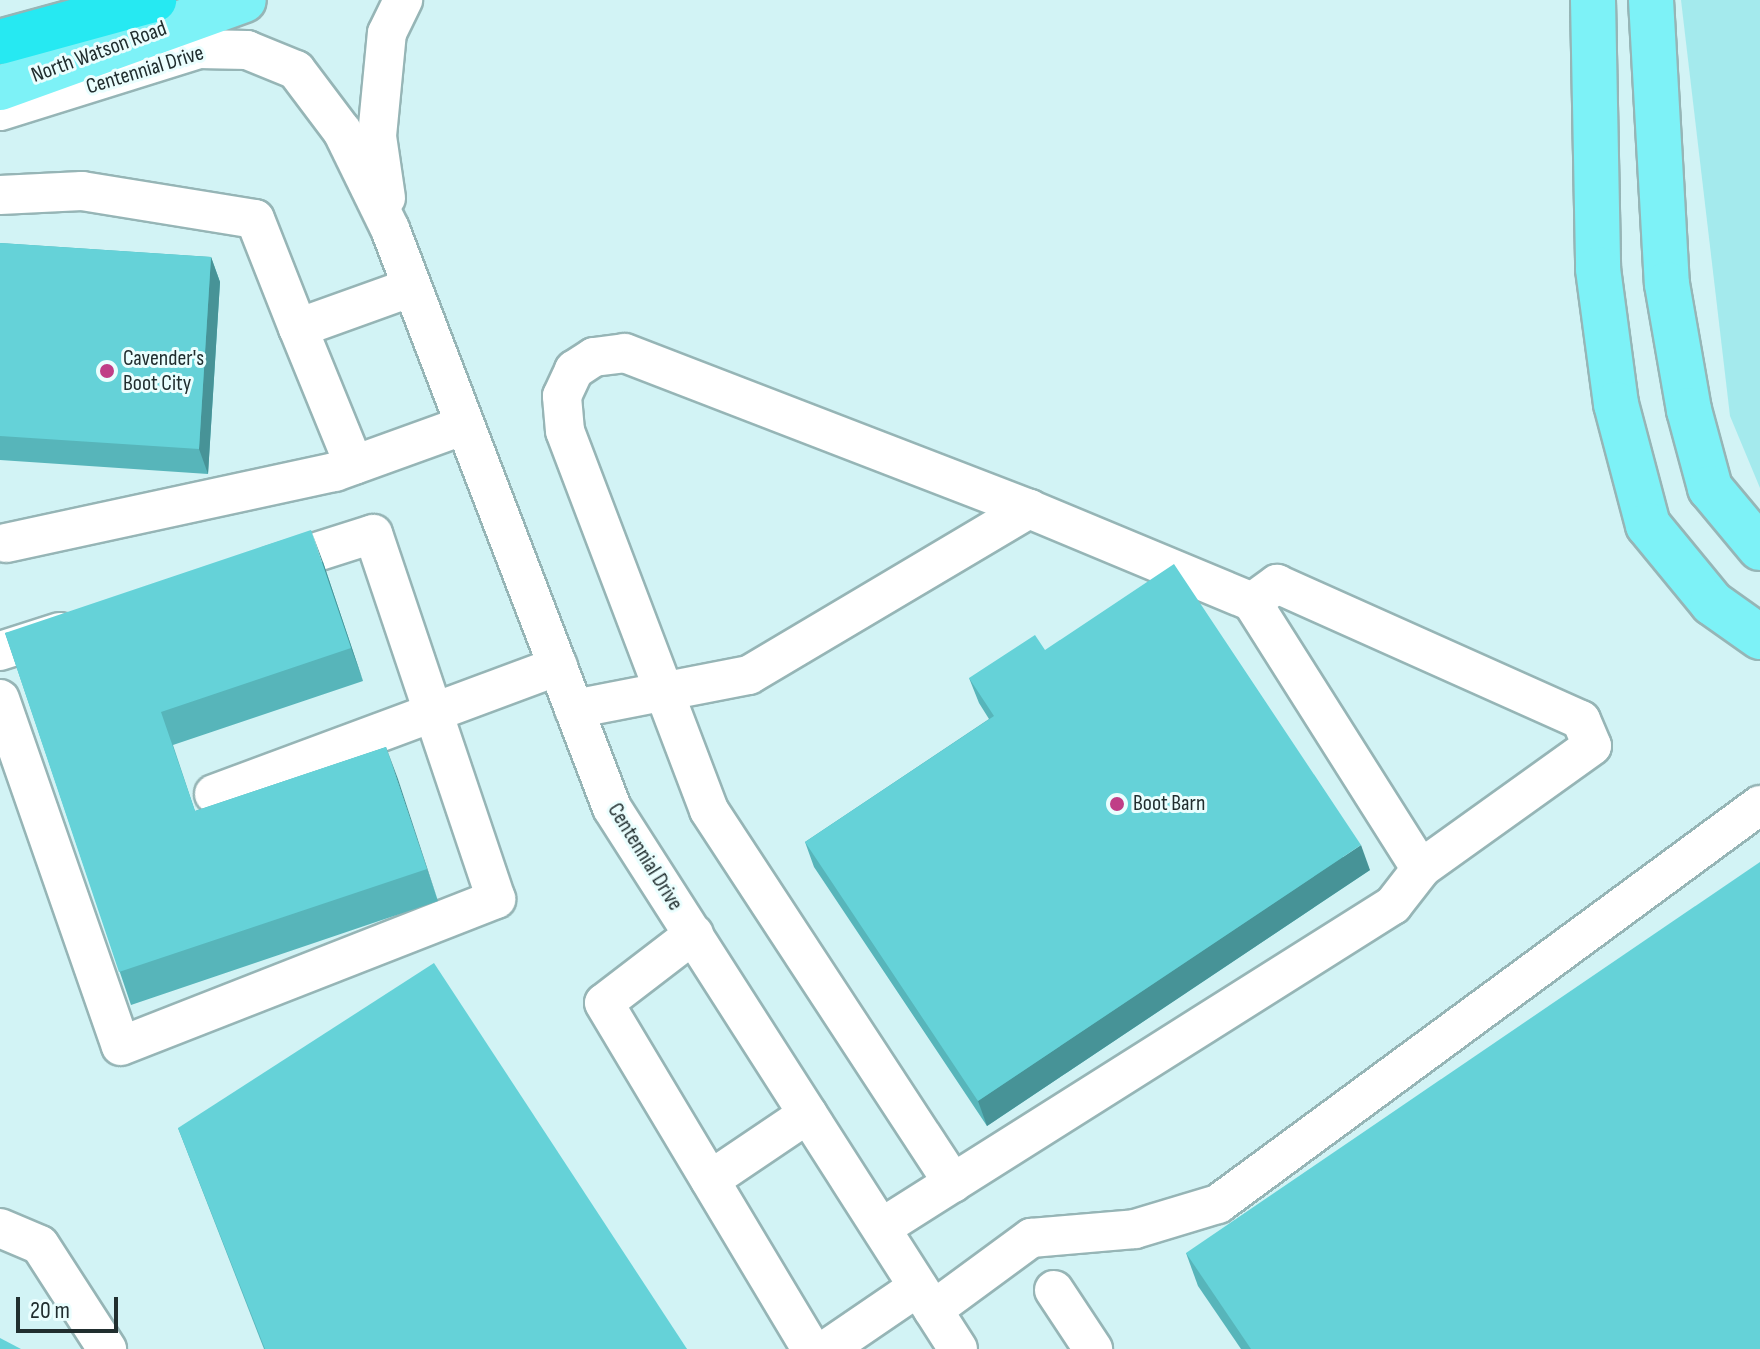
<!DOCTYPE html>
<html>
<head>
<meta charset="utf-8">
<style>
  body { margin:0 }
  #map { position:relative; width:1760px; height:1349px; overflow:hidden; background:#d2f3f5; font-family:"Sofia Sans Condensed",sans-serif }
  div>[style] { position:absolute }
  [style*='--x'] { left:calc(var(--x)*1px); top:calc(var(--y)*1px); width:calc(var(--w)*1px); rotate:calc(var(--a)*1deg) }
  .green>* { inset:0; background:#a4eaed }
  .roads { filter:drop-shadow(2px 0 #96b5b6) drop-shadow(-2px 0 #96b5b6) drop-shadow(0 2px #96b5b6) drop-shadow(0 -2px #96b5b6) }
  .minor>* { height:38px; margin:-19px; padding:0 19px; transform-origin:19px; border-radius:19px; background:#fff }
  .major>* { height:44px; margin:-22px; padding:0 22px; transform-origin:22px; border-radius:22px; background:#7df2f7 }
  .highway>* { height:44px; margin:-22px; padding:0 22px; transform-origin:22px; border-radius:22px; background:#26e9f2 }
  .wall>* { inset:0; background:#57b5ba }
  .shaded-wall>* { inset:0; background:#479397 }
  .building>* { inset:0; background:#65d2d8 }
  .dots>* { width:22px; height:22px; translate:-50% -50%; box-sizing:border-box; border:4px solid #eafefe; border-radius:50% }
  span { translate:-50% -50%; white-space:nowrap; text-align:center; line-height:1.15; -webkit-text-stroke:6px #eafefe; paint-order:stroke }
  .street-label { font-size:22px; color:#212e2f }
  .poi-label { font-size:22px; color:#212e2f }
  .left { translate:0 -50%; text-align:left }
  .scale { position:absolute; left:16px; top:1297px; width:102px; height:36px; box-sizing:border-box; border:4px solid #212e2f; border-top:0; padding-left:10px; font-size:24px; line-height:28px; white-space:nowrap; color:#212e2f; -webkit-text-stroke:6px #eafefe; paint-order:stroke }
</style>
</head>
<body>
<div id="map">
  <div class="green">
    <div style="clip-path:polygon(1681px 0,1760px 0,1760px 488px,1730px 416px)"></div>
  </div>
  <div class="roads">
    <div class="minor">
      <div style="--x:0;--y:111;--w:208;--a:-17.3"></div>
      <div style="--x:199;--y:49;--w:48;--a:1.2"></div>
      <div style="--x:247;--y:50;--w:53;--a:22.2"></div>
      <div style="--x:296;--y:70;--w:76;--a:53"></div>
      <div style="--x:342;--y:131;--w:109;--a:63.9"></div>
      <div style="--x:390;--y:229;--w:620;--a:69.02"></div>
      <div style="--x:612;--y:808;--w:642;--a:57.4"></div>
      <div style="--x:0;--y:195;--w:82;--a:-2.8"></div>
      <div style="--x:82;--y:191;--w:175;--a:9.2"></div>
      <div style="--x:255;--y:219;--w:117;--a:68.5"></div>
      <div style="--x:386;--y:198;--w:63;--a:-98.3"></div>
      <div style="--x:377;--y:136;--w:103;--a:-84.5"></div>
      <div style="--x:387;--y:33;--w:37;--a:-64"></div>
      <div style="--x:354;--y:465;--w:148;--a:-112.2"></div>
      <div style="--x:298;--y:328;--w:121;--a:-19.8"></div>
      <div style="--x:6;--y:543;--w:337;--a:-12.2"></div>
      <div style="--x:335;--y:472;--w:138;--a:-19.9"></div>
      <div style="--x:1252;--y:602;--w:31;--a:-36"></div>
      <div style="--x:1277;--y:584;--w:333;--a:24.1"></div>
      <div style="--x:1581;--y:720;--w:28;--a:67"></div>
      <div style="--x:1592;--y:746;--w:211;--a:144.4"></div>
      <div style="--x:0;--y:651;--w:63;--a:-17.6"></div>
      <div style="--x:0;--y:699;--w:367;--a:70.8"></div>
      <div style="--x:121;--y:1046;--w:403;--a:-21.4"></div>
      <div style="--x:496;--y:899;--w:385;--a:-108.6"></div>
      <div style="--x:373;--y:534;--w:106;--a:162.4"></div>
      <div style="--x:574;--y:709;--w:178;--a:-11"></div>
      <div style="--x:749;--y:675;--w:326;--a:-30.7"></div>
      <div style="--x:1029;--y:509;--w:242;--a:22.6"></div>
      <div style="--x:1252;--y:602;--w:316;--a:57.7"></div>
      <div style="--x:1421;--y:869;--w:46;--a:127.9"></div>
      <div style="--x:1393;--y:905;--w:605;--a:147.75"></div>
      <div style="--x:214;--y:794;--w:367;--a:-20.4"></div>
      <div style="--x:694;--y:934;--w:113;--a:142.5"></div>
      <div style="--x:604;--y:1003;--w:403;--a:59.1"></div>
      <div style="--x:710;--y:1180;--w:118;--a:-34"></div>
      <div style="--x:953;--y:1183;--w:446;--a:-123.2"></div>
      <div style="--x:709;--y:810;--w:405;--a:-110.8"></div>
      <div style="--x:565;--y:431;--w:35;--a:-95"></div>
      <div style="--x:562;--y:396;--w:29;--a:-65"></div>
      <div style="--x:574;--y:370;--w:24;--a:-33"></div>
      <div style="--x:594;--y:357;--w:31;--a:-7"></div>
      <div style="--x:625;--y:353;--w:433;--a:21.1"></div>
      <div style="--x:0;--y:1228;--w:43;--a:23"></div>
      <div style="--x:40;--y:1245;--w:124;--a:57.2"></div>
      <div style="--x:1054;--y:1290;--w:71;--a:56.5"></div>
      <div style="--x:933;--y:1310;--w:122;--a:-36.3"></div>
      <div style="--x:1031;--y:1238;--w:104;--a:-4.9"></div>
      <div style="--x:1135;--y:1229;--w:87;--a:-16.8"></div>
      <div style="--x:1218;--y:1204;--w:673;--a:-36.36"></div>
      <div style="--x:827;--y:1349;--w:110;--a:-34.3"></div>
    </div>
    <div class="major">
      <div style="--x:1593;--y:0;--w:269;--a:88.9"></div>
      <div style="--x:1598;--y:269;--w:136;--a:82.4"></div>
      <div style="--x:1616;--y:404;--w:125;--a:75.2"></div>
      <div style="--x:1648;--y:525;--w:101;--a:50.6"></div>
      <div style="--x:1712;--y:603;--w:59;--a:35.3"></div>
      <div style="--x:1651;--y:0;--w:284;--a:86.8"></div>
      <div style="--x:1667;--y:284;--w:128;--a:80.1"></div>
      <div style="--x:1689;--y:410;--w:81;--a:74.9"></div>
      <div style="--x:1710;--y:488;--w:78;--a:50.2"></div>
      <div style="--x:0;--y:88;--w:259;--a:-19.8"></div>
    </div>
    <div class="highway">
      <div style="--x:0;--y:42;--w:160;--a:-15.3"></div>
    </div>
  </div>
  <div class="wall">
    <div style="clip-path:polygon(0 243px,211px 257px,220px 282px,208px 474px,0 460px)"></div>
    <div style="clip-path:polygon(323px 562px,363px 681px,173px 745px,195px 811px,386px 747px,438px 901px,131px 1005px,5px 633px)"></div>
    <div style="clip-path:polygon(969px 678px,1370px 870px,987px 1126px,814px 867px,805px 842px,989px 719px,979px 703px)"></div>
    <div style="clip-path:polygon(178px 1128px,687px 1349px,264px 1349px)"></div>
    <div style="clip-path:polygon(1186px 1253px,1760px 1349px,1241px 1349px,1198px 1286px)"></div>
  </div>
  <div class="shaded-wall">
    <div style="clip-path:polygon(211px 257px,220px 282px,208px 474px,199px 449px)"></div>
    <div style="clip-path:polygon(311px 530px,323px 562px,363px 681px,351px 648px)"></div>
    <div style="clip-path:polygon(386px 747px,398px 779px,438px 901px,427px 869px)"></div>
    <div style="clip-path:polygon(1361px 845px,1370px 870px,987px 1126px,978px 1101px)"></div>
  </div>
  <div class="building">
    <div style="clip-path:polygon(0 243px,211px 257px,199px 449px,0 436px)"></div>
    <div style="clip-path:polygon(311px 530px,351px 648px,161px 712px,195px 811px,386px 747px,427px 869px,119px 972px,5px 633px)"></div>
    <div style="clip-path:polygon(1174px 564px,1361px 845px,978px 1101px,805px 842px,994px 716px,969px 678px,1035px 635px,1045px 650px)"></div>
    <div style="clip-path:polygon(1760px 862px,1760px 1349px,1251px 1349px,1186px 1253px)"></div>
    <div style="clip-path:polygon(434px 963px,687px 1349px,265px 1349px,178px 1128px)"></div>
    <div style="clip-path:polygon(0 1338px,21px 1349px,0 1349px)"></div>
  </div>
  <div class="dots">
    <div style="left:107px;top:371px;background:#c03e87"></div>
    <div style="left:1117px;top:804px;background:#c03e87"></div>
  </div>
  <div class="street-label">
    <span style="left:99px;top:52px;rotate:-20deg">North Watson Road</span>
    <span style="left:145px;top:70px;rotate:-17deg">Centennial Drive</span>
    <span style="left:645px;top:857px;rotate:58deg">Centennial Drive</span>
  </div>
  <div class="poi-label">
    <span class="left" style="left:123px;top:371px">Cavender's<br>Boot City</span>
    <span class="left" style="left:1133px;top:804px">Boot Barn</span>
  </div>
  <div class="scale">20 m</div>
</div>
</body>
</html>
